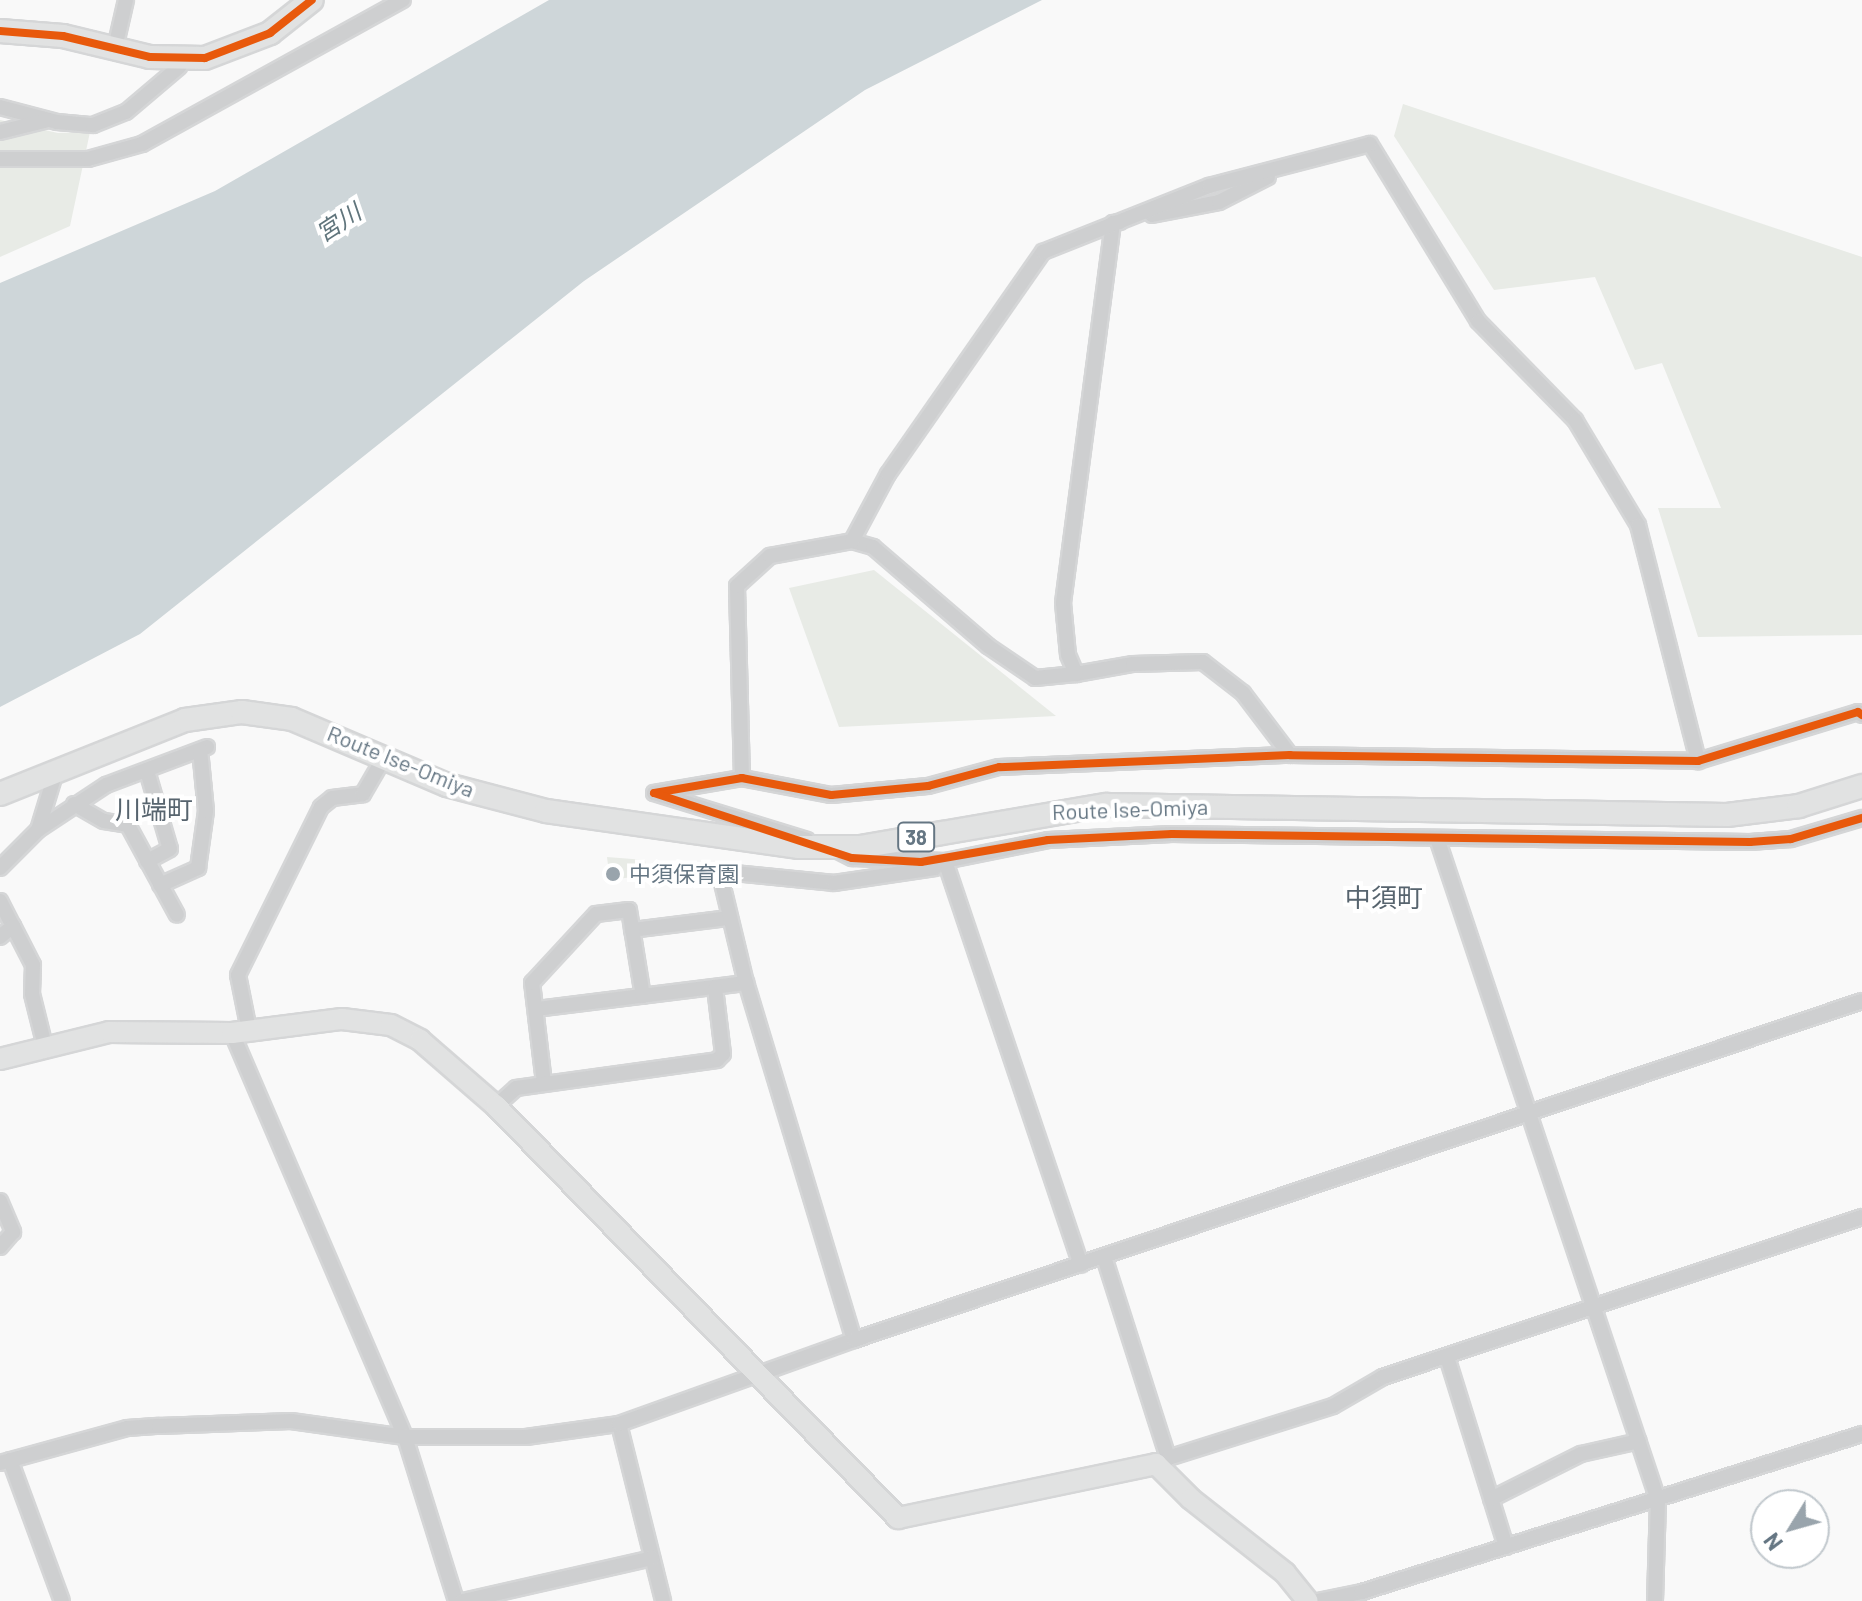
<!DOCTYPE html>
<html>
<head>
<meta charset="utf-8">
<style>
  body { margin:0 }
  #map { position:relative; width:1862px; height:1601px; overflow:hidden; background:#f9f9f9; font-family:Barlow,"Noto Sans JP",sans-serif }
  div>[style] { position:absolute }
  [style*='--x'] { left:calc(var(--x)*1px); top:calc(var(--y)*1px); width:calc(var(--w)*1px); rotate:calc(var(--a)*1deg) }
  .green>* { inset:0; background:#e8ebe6 }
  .water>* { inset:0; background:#ced6d9 }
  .roads { filter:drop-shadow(2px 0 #d5d6d7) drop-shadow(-2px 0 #d5d6d7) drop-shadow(0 2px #d5d6d7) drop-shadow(0 -2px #d5d6d7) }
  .street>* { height:14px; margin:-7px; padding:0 7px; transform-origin:7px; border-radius:7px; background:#cecfd0 }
  .secondary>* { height:20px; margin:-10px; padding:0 10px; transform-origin:10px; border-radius:10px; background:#e1e2e2 }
  .primary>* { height:22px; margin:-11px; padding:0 11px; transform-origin:11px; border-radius:11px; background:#e1e2e2 }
  .cycleway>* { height:8px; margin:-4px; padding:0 4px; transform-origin:4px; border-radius:4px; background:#e8590c }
  .dots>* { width:22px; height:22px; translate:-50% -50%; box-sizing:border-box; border:4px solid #fff; border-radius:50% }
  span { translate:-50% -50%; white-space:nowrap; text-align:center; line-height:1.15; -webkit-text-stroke:8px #fff; paint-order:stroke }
  .shield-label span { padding:2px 6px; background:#fff; border:2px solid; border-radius:6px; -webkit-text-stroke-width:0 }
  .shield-label { font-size:20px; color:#657683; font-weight:700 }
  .street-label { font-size:22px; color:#657683 }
  .poi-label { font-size:22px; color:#657683 }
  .left { translate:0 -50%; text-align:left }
  .water-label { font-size:24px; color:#60757c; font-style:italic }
  .quarter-label { font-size:26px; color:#57646e }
  .north { position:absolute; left:1750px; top:1489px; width:80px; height:80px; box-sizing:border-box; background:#fff; border:2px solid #c1c8cd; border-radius:50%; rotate:233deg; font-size:22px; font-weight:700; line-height:32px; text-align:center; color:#657683 }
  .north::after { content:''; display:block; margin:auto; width:28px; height:36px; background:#99a4ac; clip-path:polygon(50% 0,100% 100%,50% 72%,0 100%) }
</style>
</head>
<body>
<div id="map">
  <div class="green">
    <div style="clip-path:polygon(1403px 104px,1862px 257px,1862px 635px,1698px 637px,1658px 508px,1721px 508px,1662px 363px,1635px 370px,1595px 277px,1494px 290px,1394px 136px)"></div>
    <div style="clip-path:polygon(0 120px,58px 133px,90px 132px,70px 226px,0 257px)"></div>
    <div style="clip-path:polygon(874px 570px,1056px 716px,839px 727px,789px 588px)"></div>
    <div style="clip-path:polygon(607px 857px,645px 860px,647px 875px,610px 880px)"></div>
  </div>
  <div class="water">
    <div style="clip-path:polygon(549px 0,1042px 0,865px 90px,584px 281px,140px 634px,0 707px,0 283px,215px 191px)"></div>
  </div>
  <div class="roads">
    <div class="street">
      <div style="--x:115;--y:48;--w:49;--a:-77.1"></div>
      <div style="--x:0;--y:107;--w:59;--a:14.7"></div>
      <div style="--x:57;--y:122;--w:36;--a:5"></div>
      <div style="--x:93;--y:125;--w:35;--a:-22"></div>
      <div style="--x:126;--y:112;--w:70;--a:-40.3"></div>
      <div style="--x:0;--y:132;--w:49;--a:-14"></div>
      <div style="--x:1370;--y:144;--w:207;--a:58.6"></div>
      <div style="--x:1478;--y:321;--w:139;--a:45.6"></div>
      <div style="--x:1575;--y:420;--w:122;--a:59"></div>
      <div style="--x:1638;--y:525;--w:244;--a:75.7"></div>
      <div style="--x:0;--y:159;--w:88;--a:0"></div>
      <div style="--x:88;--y:159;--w:56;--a:-15.5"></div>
      <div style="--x:142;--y:144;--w:298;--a:-28.9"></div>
      <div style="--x:1152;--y:215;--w:68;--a:-11"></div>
      <div style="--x:1219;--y:202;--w:55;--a:-27"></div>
      <div style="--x:1120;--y:222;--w:7;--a:172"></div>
      <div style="--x:1113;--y:223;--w:383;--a:97.5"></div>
      <div style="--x:1063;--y:603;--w:52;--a:84.5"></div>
      <div style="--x:1068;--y:655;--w:21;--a:67"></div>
      <div style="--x:1076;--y:674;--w:58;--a:-10"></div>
      <div style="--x:1133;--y:664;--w:70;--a:-1.6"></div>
      <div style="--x:1203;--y:662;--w:51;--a:37.8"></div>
      <div style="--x:1243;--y:693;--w:78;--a:52.8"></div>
      <div style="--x:852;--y:541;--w:22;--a:16"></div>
      <div style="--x:873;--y:547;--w:152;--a:40.7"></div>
      <div style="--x:988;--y:646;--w:57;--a:34.2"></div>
      <div style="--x:1035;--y:678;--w:41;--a:-5.6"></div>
      <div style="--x:147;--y:771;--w:81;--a:73.6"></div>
      <div style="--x:170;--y:849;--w:26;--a:152"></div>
      <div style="--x:742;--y:778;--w:192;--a:-91.5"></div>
      <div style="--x:737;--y:586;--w:45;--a:-42.3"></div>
      <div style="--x:770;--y:556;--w:83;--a:-10.4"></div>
      <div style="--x:852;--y:541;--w:76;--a:-61.8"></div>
      <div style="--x:888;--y:474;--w:271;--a:-55.1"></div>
      <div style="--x:1043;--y:252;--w:179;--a:-21.7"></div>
      <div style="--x:1209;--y:186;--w:166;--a:-14.6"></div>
      <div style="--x:74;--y:804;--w:34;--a:30"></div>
      <div style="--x:104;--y:821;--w:24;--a:9"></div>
      <div style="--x:128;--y:825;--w:102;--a:61.4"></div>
      <div style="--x:38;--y:830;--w:82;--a:-33.5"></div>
      <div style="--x:106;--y:785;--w:108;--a:-20.6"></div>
      <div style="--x:807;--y:840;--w:160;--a:-162.9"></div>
      <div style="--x:654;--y:793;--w:89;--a:-9.7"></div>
      <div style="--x:742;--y:778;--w:91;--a:10.8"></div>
      <div style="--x:831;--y:795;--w:97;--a:-5.3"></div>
      <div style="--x:928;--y:786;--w:73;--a:-15"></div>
      <div style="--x:999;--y:767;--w:291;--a:-2.4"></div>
      <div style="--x:1290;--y:755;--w:408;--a:0.8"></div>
      <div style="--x:1698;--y:761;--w:167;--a:-17"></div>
      <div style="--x:1858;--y:712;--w:5;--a:37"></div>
      <div style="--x:1438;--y:841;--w:695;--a:71.54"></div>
      <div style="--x:1658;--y:1500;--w:101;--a:91.7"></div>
      <div style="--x:838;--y:851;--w:16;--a:27"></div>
      <div style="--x:852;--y:858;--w:93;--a:1.8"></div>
      <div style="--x:945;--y:861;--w:105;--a:-11.5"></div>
      <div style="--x:1048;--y:840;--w:124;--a:-2.8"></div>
      <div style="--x:1172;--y:834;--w:578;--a:0.79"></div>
      <div style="--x:1750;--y:842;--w:41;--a:-4.2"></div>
      <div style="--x:1791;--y:839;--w:74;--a:-16.5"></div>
      <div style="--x:945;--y:861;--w:426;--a:71.4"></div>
      <div style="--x:0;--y:868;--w:54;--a:-45"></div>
      <div style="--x:38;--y:830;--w:62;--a:-73"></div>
      <div style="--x:160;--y:885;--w:42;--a:-24.1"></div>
      <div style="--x:198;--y:868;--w:58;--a:-82"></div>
      <div style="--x:206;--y:811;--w:61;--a:-95.6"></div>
      <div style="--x:0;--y:901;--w:28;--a:63"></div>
      <div style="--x:13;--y:926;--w:17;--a:140"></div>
      <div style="--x:13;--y:926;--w:44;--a:62.9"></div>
      <div style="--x:33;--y:965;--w:29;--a:92"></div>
      <div style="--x:32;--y:994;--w:54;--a:76"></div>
      <div style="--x:632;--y:930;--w:97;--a:-7.1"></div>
      <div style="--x:536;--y:1009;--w:212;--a:-7.1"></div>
      <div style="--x:249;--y:1030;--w:56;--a:-101.3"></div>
      <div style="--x:238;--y:975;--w:187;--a:-63.7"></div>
      <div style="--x:321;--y:807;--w:14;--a:-39"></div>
      <div style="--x:332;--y:798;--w:31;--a:-7"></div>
      <div style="--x:363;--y:794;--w:44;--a:-59.9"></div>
      <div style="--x:232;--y:1033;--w:439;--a:66.8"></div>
      <div style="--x:405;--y:1437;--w:172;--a:72.7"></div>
      <div style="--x:544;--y:1083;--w:101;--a:-96.8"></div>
      <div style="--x:532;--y:983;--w:94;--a:-47.2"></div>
      <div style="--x:596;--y:914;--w:33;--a:-7"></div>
      <div style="--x:629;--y:910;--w:87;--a:80.8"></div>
      <div style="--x:496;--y:1106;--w:27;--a:-42"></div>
      <div style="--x:516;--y:1088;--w:203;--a:-7.9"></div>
      <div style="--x:717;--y:1060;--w:8;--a:-45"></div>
      <div style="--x:723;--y:1054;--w:66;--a:-96.9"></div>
      <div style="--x:0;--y:1201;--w:34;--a:67"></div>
      <div style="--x:13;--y:1232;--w:20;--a:131"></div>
      <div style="--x:1104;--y:1257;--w:211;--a:72.3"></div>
      <div style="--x:854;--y:1340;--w:373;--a:-106.8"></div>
      <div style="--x:746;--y:983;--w:103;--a:-103.5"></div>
      <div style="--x:722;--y:883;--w:11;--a:-80"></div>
      <div style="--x:724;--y:872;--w:111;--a:5.7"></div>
      <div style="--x:834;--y:883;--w:102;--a:-8.4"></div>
      <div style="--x:1447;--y:1357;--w:199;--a:72.7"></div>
      <div style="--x:619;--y:1424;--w:182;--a:76"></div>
      <div style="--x:10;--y:1460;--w:150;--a:69.8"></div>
      <div style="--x:0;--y:1463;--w:132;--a:-15.4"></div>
      <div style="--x:127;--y:1428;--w:32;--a:-4"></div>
      <div style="--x:159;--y:1426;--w:132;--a:-2.2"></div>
      <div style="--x:291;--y:1421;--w:115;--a:8"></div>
      <div style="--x:405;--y:1437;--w:121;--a:0"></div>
      <div style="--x:526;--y:1437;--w:94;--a:-8"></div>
      <div style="--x:619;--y:1424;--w:250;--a:-19.7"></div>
      <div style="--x:854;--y:1340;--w:1063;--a:-18.59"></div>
      <div style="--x:1161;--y:1466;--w:11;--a:-49"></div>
      <div style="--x:1168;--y:1458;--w:173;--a:-17.5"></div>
      <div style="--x:1333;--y:1406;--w:58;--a:-30.1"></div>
      <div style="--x:1383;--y:1377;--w:505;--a:-18.47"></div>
      <div style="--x:1491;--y:1499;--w:101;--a:-26.6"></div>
      <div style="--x:1581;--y:1454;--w:59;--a:-12.6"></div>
      <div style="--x:463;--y:1601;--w:194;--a:-12.8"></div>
      <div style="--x:1318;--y:1601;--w:45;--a:-11.6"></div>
      <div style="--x:1362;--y:1592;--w:524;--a:-17.54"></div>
    </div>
    <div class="secondary">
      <div style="--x:0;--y:1059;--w:112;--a:-13.9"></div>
      <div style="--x:109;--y:1032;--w:123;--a:0.5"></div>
      <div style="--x:232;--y:1033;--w:111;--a:-7.3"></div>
      <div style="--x:342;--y:1019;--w:49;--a:7"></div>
      <div style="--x:391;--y:1025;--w:33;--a:27"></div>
      <div style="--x:420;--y:1040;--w:101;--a:41"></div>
      <div style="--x:496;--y:1106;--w:576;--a:45.7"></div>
      <div style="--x:898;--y:1518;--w:264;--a:-11.8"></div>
      <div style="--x:1156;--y:1464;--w:49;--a:45"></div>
      <div style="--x:1191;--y:1499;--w:120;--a:38.2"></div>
      <div style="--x:1285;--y:1573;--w:36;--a:51"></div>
    </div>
    <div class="primary">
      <div style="--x:0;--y:31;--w:63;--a:4.5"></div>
      <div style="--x:63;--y:36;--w:89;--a:13.6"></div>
      <div style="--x:150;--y:57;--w:55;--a:1"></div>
      <div style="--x:205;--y:58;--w:70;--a:-21"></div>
      <div style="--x:270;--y:33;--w:53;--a:-38.2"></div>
      <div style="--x:0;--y:794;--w:199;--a:-21.8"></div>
      <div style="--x:185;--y:720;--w:58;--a:-8"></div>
      <div style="--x:242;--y:712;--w:50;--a:8"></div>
      <div style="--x:292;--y:719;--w:168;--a:23.1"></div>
      <div style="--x:447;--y:785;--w:102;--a:14.7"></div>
      <div style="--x:546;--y:811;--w:256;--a:8.1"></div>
      <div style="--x:799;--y:847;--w:61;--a:0"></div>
      <div style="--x:860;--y:847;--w:251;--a:-9.7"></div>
      <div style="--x:1107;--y:805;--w:620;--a:0.92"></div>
      <div style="--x:1727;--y:815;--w:73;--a:-7.1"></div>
      <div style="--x:1799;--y:806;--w:66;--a:-17.6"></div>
    </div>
  </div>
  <div class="cycleway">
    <div style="--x:0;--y:31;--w:63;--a:4.5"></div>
    <div style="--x:63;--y:36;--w:89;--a:13.6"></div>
    <div style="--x:150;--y:57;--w:55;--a:1"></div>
    <div style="--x:205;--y:58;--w:70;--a:-21"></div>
    <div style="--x:270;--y:33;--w:53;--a:-38.2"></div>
    <div style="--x:1862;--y:715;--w:5;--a:-143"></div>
    <div style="--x:1858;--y:712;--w:167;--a:163"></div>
    <div style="--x:1698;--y:761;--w:408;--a:-179.2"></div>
    <div style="--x:1290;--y:755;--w:291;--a:177.6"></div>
    <div style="--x:999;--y:767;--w:73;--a:165"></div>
    <div style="--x:928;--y:786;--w:97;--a:174.7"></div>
    <div style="--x:831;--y:795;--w:91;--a:-169.2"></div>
    <div style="--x:742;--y:778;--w:89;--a:170.3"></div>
    <div style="--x:654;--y:793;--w:208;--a:18.2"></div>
    <div style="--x:852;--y:858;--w:69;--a:3.3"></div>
    <div style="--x:921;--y:862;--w:129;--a:-9.8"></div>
    <div style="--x:1048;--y:840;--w:124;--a:-2.8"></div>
    <div style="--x:1172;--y:834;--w:578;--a:0.79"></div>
    <div style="--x:1750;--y:842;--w:41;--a:-4.2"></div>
    <div style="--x:1791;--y:839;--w:74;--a:-16.5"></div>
  </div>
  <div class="dots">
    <div style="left:613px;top:874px;background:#99a4ac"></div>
  </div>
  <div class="shield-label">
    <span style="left:916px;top:837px">38</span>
  </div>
  <div class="street-label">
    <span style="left:401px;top:761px;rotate:22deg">Route Ise-Omiya</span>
    <span style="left:1130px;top:809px;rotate:-2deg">Route Ise-Omiya</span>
  </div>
  <div class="poi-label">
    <span class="left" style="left:629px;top:874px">中須保育園</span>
  </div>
  <div class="water-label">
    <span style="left:338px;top:222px;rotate:-33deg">宮川</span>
  </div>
  <div class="quarter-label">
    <span style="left:154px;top:809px">川端町</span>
    <span style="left:1384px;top:897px">中須町</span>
  </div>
  <div class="north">N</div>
</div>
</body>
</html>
